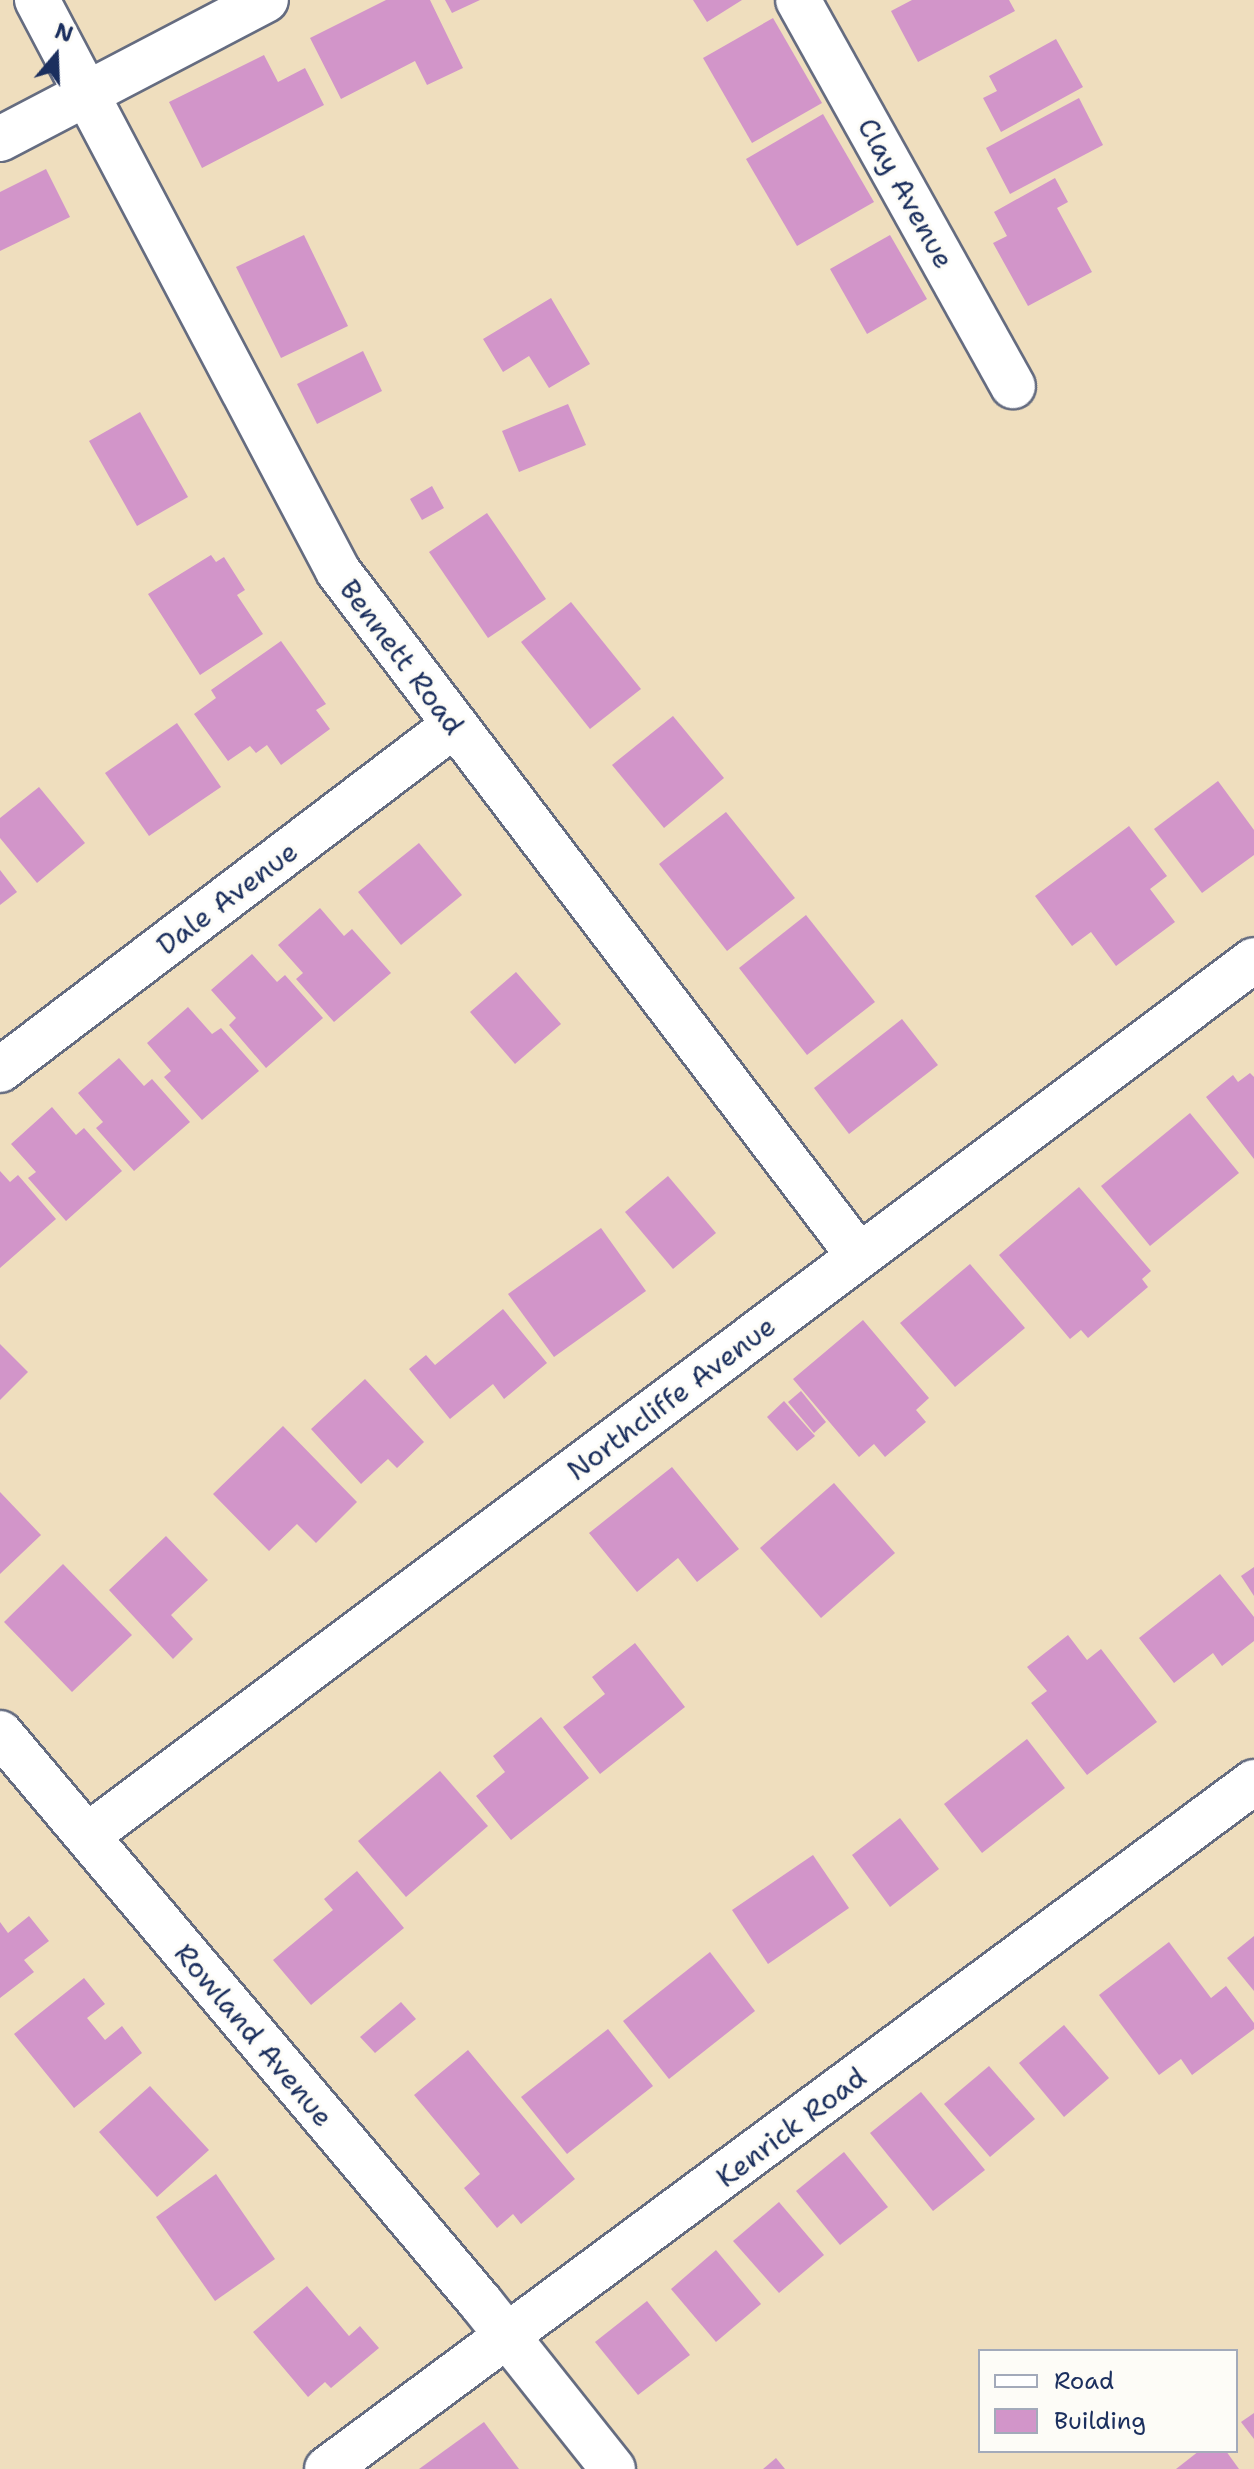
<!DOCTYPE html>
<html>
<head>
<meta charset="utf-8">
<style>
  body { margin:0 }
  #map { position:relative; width:1254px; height:2469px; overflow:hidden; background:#efdebe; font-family:"Shantell Sans",sans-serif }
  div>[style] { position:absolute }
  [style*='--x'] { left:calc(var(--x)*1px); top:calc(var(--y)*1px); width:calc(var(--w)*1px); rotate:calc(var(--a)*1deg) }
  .building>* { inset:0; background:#d295c9 }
  .roads { filter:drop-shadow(2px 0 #656c80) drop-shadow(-2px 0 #656c80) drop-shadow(0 2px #656c80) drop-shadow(0 -2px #656c80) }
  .street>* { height:44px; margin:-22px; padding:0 22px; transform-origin:22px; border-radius:22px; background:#fff }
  span { translate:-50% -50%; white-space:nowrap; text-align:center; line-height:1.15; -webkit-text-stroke:6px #fdfcf7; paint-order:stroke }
  .street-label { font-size:28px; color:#1b2f5e }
  .legend { position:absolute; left:978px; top:2349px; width:260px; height:104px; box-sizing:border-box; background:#fdfcf7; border:2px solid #a3aaba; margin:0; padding:10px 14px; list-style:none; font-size:24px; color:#1b2f5e }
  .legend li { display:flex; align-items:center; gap:16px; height:40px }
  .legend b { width:40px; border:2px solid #a3aaba }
  .north { position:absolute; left:16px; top:16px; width:80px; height:80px; -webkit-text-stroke:6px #fdfcf7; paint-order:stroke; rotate:19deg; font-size:22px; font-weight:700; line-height:32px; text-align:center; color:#1b2f5e }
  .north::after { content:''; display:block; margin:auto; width:28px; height:36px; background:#1b2f5e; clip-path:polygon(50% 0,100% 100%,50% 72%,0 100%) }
</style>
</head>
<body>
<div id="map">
  <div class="building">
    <div style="clip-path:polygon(386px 0,430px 0,463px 68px,427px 85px,415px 61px,341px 99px,310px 38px)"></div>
    <div style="clip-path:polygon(445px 0,480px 0,452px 13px)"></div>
    <div style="clip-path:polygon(693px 0,742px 0,707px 22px)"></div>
    <div style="clip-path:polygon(912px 0,1009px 0,1015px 11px,918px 62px,891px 11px)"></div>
    <div style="clip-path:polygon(773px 18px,822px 103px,752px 143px,703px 58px)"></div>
    <div style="clip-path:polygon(1056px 39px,1083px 87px,1001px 132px,983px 98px,997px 91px,989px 76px)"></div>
    <div style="clip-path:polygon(264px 55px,278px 82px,305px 68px,324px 105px,202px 168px,169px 102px)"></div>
    <div style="clip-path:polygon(1079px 98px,1103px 145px,1010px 194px,986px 148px)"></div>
    <div style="clip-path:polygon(823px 114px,874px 202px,797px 246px,746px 159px)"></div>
    <div style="clip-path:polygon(46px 169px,70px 217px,0 251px,0 192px)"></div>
    <div style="clip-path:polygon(1055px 178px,1068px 202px,1057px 208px,1092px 272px,1028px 306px,993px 243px,1007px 236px,994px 212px)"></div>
    <div style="clip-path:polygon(304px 235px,348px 326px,281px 358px,236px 267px)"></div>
    <div style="clip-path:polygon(890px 235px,927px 299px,867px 334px,830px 269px)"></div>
    <div style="clip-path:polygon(551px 298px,590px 364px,549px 388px,529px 356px,503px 372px,483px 339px)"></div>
    <div style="clip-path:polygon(363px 351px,382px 391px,317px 424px,297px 384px)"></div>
    <div style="clip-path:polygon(568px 404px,586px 445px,519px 472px,502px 431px)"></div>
    <div style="clip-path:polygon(140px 412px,188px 497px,137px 526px,89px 441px)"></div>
    <div style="clip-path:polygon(432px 486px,444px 508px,422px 520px,410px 499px)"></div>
    <div style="clip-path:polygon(487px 513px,546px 599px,488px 638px,429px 552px)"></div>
    <div style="clip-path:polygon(211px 555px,216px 562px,224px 557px,245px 590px,237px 595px,263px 634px,200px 675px,148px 594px)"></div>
    <div style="clip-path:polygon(571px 602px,641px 689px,590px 729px,521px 642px)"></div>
    <div style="clip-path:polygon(281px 641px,326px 704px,316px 710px,330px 729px,281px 765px,267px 745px,256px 753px,250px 746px,228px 761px,194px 714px,216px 698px,211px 690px)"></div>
    <div style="clip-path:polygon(673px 716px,724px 778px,664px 828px,612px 765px)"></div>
    <div style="clip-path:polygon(177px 723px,221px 787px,149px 836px,105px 773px)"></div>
    <div style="clip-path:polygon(1218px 781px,1254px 830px,1254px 855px,1202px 893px,1154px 829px)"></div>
    <div style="clip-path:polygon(39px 787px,85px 843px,37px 883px,0 838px,0 818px)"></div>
    <div style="clip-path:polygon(726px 812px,795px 898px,727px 951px,659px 864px)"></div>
    <div style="clip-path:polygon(1129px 826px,1167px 876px,1150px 889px,1175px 922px,1116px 966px,1091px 932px,1072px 946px,1035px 896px)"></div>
    <div style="clip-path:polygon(419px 843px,462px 895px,401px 945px,358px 892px)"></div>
    <div style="clip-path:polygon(0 870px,17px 892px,0 905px)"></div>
    <div style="clip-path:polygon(320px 908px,344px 936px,352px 929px,391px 973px,334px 1022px,296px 979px,303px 973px,278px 945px)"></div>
    <div style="clip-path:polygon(806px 915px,875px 1002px,807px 1055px,739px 968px)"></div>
    <div style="clip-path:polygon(252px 954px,277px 982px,285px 975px,323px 1018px,266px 1068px,229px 1025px,236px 1018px,211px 990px)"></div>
    <div style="clip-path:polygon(516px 972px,561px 1024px,515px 1064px,470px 1012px)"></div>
    <div style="clip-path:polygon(188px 1007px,212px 1034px,221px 1028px,259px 1071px,202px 1120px,164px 1077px,171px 1071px,147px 1043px)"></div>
    <div style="clip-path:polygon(902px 1019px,938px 1065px,849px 1134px,814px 1088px)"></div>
    <div style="clip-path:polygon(119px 1058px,144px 1086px,152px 1079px,190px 1122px,134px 1171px,96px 1128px,103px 1122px,78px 1093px)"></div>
    <div style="clip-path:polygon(1250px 1073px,1254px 1077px,1254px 1159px,1206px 1097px,1233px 1075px,1238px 1082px)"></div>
    <div style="clip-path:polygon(52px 1107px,76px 1135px,84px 1128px,122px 1171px,66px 1221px,28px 1178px,36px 1172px,11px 1144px)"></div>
    <div style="clip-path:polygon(1190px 1113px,1239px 1173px,1150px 1246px,1101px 1186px)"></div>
    <div style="clip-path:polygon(0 1171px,10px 1182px,18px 1175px,56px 1219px,0 1268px)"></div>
    <div style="clip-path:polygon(668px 1176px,716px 1233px,673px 1269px,625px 1212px)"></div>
    <div style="clip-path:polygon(1079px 1187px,1151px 1271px,1142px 1279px,1148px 1287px,1088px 1338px,1081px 1330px,1070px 1339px,999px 1255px)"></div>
    <div style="clip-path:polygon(601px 1228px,646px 1291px,554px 1357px,508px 1294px)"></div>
    <div style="clip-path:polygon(970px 1264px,1025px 1328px,955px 1387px,900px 1323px)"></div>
    <div style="clip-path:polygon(503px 1309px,547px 1363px,504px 1399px,493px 1384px,450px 1419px,409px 1369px,426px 1355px,435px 1365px)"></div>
    <div style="clip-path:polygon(863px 1320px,929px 1398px,916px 1410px,926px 1422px,885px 1457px,874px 1444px,859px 1457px,793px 1379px)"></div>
    <div style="clip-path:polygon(0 1344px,28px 1372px,0 1400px)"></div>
    <div style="clip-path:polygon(365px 1379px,424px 1442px,397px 1468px,388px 1459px,361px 1484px,311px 1429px)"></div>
    <div style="clip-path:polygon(801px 1391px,826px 1422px,814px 1433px,788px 1402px)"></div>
    <div style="clip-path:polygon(784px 1401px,815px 1436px,797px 1451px,767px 1417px)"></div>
    <div style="clip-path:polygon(283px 1426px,357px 1502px,316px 1543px,297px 1524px,269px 1551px,213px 1494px)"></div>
    <div style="clip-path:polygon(672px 1467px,739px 1549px,697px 1582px,678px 1558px,637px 1592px,589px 1533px)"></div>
    <div style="clip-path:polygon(834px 1483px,895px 1553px,821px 1618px,760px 1548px)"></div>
    <div style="clip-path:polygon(0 1492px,41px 1535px,0 1574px)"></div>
    <div style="clip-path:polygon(166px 1536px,208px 1580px,171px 1615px,193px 1639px,173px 1659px,109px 1590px)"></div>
    <div style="clip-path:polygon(63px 1564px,132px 1635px,72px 1692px,4px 1622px)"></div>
    <div style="clip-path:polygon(1254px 1567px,1254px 1596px,1241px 1576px)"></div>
    <div style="clip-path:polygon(1220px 1574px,1254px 1617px,1254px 1641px,1222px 1666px,1213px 1653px,1174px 1683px,1139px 1638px)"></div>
    <div style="clip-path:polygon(1068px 1635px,1087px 1660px,1101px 1649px,1157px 1722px,1087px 1775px,1031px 1703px,1047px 1691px,1027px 1667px)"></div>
    <div style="clip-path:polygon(635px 1643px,685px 1707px,600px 1774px,563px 1727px,605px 1694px,592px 1677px)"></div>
    <div style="clip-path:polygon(541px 1717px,589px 1778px,511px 1840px,476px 1796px,505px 1772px,493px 1756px)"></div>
    <div style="clip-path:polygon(1027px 1739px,1065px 1788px,982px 1853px,944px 1804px)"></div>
    <div style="clip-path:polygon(440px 1771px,488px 1826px,406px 1897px,358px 1841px)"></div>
    <div style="clip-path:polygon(900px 1818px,939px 1869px,890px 1907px,852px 1855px)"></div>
    <div style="clip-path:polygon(813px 1855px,849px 1908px,768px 1964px,732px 1910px)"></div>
    <div style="clip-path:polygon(357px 1871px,404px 1928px,311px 2005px,273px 1960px,333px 1910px,324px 1899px)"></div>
    <div style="clip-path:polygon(29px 1916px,49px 1941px,24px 1960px,34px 1972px,0 1998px,0 1922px,8px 1933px)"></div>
    <div style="clip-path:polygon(1254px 1936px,1254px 1991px,1227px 1958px)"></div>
    <div style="clip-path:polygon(1169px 1942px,1211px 1998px,1226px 1986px,1254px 2023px,1254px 2029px,1192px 2075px,1181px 2059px,1159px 2075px,1099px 1995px)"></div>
    <div style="clip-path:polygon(710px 1952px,755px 2011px,669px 2079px,623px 2021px)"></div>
    <div style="clip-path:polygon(84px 1978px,105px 2004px,87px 2018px,105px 2040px,122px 2026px,142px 2053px,74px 2108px,14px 2034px)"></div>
    <div style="clip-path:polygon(401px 2002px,416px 2019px,375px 2053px,360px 2037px)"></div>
    <div style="clip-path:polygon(1064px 2025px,1109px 2078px,1064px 2117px,1019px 2063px)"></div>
    <div style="clip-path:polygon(608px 2029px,653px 2086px,567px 2154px,521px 2097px)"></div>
    <div style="clip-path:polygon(468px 2050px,575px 2179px,521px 2224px,513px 2214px,497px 2228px,464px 2188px,480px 2174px,414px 2095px)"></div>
    <div style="clip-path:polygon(989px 2066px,1035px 2119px,990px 2157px,944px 2104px)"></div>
    <div style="clip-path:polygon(150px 2086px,209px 2150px,157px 2197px,99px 2132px)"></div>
    <div style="clip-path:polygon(921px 2092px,985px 2170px,933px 2211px,870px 2133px)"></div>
    <div style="clip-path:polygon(844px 2152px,888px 2207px,840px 2245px,796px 2191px)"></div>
    <div style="clip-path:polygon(216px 2174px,275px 2259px,215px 2301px,156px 2217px)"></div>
    <div style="clip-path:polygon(779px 2202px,824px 2255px,779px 2293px,733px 2241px)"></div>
    <div style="clip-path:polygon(716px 2250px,761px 2304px,716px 2342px,671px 2289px)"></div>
    <div style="clip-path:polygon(307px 2286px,349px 2336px,360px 2326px,379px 2348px,331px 2388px,325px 2382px,308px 2397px,253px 2332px)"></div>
    <div style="clip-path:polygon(647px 2301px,690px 2355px,638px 2395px,595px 2342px)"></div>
    <div style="clip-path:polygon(1254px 2413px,1254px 2439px,1241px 2422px)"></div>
    <div style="clip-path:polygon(484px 2422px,519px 2469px,419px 2469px)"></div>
    <div style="clip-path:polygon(1199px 2451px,1226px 2451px,1239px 2469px,1176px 2469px)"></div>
    <div style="clip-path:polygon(776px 2458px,785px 2469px,763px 2469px)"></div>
  </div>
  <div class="roads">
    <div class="street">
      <div style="--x:37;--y:0;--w:645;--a:62.2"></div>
      <div style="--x:338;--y:571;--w:861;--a:52.74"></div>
      <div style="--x:798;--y:0;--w:442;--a:60.9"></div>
      <div style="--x:0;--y:139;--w:300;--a:-27.6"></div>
      <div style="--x:0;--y:1070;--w:569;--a:-37.21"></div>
      <div style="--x:0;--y:1733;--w:746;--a:49.84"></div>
      <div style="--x:481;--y:2303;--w:212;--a:51.5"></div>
      <div style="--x:87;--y:1836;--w:1459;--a:-36.89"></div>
      <div style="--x:327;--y:2469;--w:1154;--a:-36.54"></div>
    </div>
  </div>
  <div class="street-label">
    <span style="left:906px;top:193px;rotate:61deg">Clay Avenue</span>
    <span style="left:402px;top:657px;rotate:53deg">Bennett Road</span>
    <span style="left:227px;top:898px;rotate:-37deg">Dale Avenue</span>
    <span style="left:671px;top:1398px;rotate:-37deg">Northcliffe Avenue</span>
    <span style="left:254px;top:2035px;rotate:50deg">Rowland Avenue</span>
    <span style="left:791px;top:2127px;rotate:-37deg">Kenrick Road</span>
  </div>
  <ul class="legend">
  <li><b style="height:10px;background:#fff"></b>Road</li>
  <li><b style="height:22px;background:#d295c9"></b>Building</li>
  </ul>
  <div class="north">N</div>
</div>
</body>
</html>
